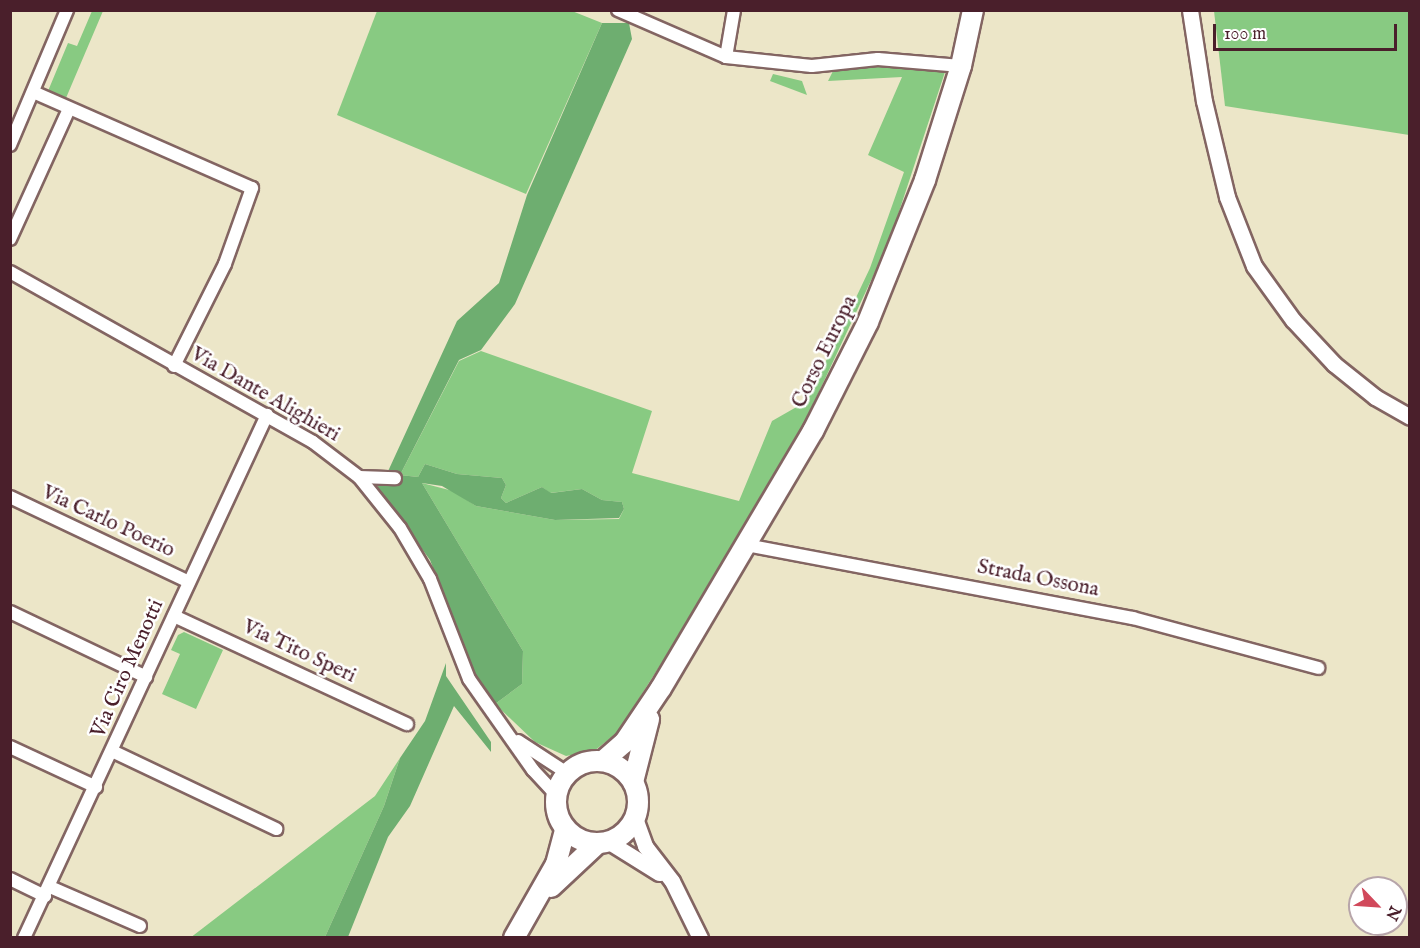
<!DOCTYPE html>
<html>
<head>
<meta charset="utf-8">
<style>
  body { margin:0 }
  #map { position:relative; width:1420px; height:948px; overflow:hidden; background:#ece6c8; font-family:"IM FELL English",serif }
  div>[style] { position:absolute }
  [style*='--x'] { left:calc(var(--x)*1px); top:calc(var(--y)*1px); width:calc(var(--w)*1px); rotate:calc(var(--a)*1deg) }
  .green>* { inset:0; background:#88ca82 }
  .forest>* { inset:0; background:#6eae70 }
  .roads { filter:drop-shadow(2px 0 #836562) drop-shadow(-2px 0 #836562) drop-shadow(0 2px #836562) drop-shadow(0 -2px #836562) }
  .minor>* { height:12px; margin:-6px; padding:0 6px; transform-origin:6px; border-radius:6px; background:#fff }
  .tertiary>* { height:15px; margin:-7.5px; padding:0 7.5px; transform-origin:7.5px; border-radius:7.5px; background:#fff }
  .primary>* { height:20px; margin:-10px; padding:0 10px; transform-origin:10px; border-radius:10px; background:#fff }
  .primary>.ring { margin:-10px; padding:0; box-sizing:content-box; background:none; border:20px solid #fff; border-radius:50% }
  span { translate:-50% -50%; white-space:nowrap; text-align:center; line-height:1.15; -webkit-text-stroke:5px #fff; paint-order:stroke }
  .street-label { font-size:21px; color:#4a1f2b }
  .frame { position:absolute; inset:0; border:12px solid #4a1f2b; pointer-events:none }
  .north { position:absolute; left:1348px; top:876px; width:60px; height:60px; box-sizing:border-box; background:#fff; border:2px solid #b7a5aa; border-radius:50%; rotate:115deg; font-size:16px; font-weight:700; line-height:24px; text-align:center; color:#4a1f2b }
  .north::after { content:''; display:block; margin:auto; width:21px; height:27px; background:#d1495b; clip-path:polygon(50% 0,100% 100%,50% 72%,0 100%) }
  .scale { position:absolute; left:1213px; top:24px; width:184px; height:27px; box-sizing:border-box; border:3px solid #4a1f2b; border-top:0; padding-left:8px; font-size:18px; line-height:21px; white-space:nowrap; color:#4a1f2b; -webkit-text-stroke:4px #fff; paint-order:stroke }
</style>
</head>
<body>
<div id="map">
  <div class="green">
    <div style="clip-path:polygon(92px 11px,103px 11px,66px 98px,48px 91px,68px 43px,77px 46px)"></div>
    <div style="clip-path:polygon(377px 11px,572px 11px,602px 23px,526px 194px,337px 115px)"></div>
    <div style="clip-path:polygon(1214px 11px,1409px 11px,1409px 135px,1225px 106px)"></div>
    <div style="clip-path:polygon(872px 64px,944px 69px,945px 72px,889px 242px,802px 428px,682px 631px,617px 733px,594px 751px,566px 756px,535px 742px,495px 704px,522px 684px,523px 651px,422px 483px,453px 491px,476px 506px,555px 520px,619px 519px,624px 509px,622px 502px,602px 500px,582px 489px,550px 493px,542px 487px,506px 503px,501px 498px,506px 485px,502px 478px,457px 474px,425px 464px,418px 477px,400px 475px,459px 361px,481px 351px,652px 411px,632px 473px,739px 501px,772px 421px,807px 401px,870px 268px,904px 172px,868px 155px,902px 77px,828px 81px,834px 69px)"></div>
    <div style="clip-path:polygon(773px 74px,802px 81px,807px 95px,770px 81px)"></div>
    <div style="clip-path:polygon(184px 632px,223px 650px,196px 709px,162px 694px,180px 654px,171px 650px,178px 635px)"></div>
    <div style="clip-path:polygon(400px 758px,384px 806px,325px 937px,190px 938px,375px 796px)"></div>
  </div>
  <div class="forest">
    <div style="clip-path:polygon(602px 23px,629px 23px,632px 39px,515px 304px,481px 350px,459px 360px,400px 475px,418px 477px,425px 464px,457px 474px,502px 478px,506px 485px,501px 498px,506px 503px,542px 487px,551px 493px,582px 489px,602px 500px,622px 502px,624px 509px,619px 518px,555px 520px,476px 506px,442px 486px,422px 483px,523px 651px,522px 684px,495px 704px,475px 675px,430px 560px,377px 487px,384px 480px,457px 321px,499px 283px,527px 195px)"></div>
    <div style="clip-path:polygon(446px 663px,446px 676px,491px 742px,491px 752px,454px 706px,410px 806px,388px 837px,348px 937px,325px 937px,384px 806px,400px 758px,425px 721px)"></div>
  </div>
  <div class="roads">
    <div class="minor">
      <div style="--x:618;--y:10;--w:118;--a:23.5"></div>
      <div style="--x:726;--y:57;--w:86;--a:6"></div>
      <div style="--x:812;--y:66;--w:66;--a:-6.1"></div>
      <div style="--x:878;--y:59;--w:83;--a:4.8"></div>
      <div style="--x:726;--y:57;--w:48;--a:-80.3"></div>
      <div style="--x:33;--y:92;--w:239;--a:23.7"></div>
      <div style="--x:252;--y:188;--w:81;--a:109.6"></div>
      <div style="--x:225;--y:264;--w:114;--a:116.6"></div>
      <div style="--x:10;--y:145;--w:147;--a:-67.1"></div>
      <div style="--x:10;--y:239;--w:143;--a:-65.6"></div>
      <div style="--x:10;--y:272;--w:347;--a:29.3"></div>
      <div style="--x:313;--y:442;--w:58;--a:37.3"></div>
      <div style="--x:359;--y:477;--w:65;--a:51.2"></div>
      <div style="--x:400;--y:528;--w:59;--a:59.5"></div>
      <div style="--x:430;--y:579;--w:107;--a:68.7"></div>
      <div style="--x:469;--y:679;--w:111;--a:54.9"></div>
      <div style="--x:533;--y:770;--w:34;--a:47"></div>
      <div style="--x:359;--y:477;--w:36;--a:2"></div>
      <div style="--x:10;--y:497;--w:198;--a:25.4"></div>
      <div style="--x:746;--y:545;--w:394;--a:10.7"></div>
      <div style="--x:1133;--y:618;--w:192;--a:15.1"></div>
      <div style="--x:10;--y:612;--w:151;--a:25.5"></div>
      <div style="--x:174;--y:616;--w:257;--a:24.9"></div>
      <div style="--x:518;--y:741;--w:59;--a:33.1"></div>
      <div style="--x:10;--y:747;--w:95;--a:24.9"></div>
      <div style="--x:112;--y:751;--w:182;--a:25.4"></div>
      <div style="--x:10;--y:879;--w:39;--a:26"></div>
      <div style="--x:50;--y:887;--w:98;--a:23.4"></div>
      <div style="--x:24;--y:938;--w:577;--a:-65.08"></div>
    </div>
    <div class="tertiary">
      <div style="--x:1190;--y:10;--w:92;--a:81.3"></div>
      <div style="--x:1204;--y:101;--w:99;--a:76.5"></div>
      <div style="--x:1227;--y:197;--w:74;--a:68.6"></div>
      <div style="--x:1254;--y:266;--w:67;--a:54.2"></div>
      <div style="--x:1293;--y:320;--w:60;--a:47"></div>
      <div style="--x:1334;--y:364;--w:53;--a:38.8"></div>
      <div style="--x:1375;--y:397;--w:40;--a:29.7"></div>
      <div style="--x:635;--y:818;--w:30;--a:70"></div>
      <div style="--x:645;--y:846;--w:44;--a:52.4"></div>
      <div style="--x:672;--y:881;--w:64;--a:63.8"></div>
      <div style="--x:609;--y:842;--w:59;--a:31.8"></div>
    </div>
    <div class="primary">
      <div class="ring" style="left:556px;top:761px;width:62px;height:62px"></div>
      <div style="--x:603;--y:761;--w:28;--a:-41"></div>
      <div style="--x:624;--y:743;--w:66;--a:-56.1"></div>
      <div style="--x:661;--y:688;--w:299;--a:-59.4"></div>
      <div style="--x:813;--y:431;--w:122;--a:-63.2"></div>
      <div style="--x:868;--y:322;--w:153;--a:-68.1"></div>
      <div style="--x:925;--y:180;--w:120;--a:-72.5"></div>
      <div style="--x:961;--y:66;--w:57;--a:-77.9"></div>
      <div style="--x:633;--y:782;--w:65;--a:-75.7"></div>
      <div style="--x:551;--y:887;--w:63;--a:-43.1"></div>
      <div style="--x:514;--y:938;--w:85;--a:-60.4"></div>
      <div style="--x:556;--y:864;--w:35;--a:-75"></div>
    </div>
  </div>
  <div class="street-label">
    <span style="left:825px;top:352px;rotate:-64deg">Corso Europa</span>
    <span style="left:265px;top:395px;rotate:30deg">Via Dante Alighieri</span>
    <span style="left:108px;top:522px;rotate:25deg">Via Carlo Poerio</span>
    <span style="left:1038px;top:579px;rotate:11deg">Strada Ossona</span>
    <span style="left:299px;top:652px;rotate:25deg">Via Tito Speri</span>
    <span style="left:128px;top:669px;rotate:-66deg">Via Ciro Menotti</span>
  </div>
  <div class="frame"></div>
  <div class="north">N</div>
  <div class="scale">100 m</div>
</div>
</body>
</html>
